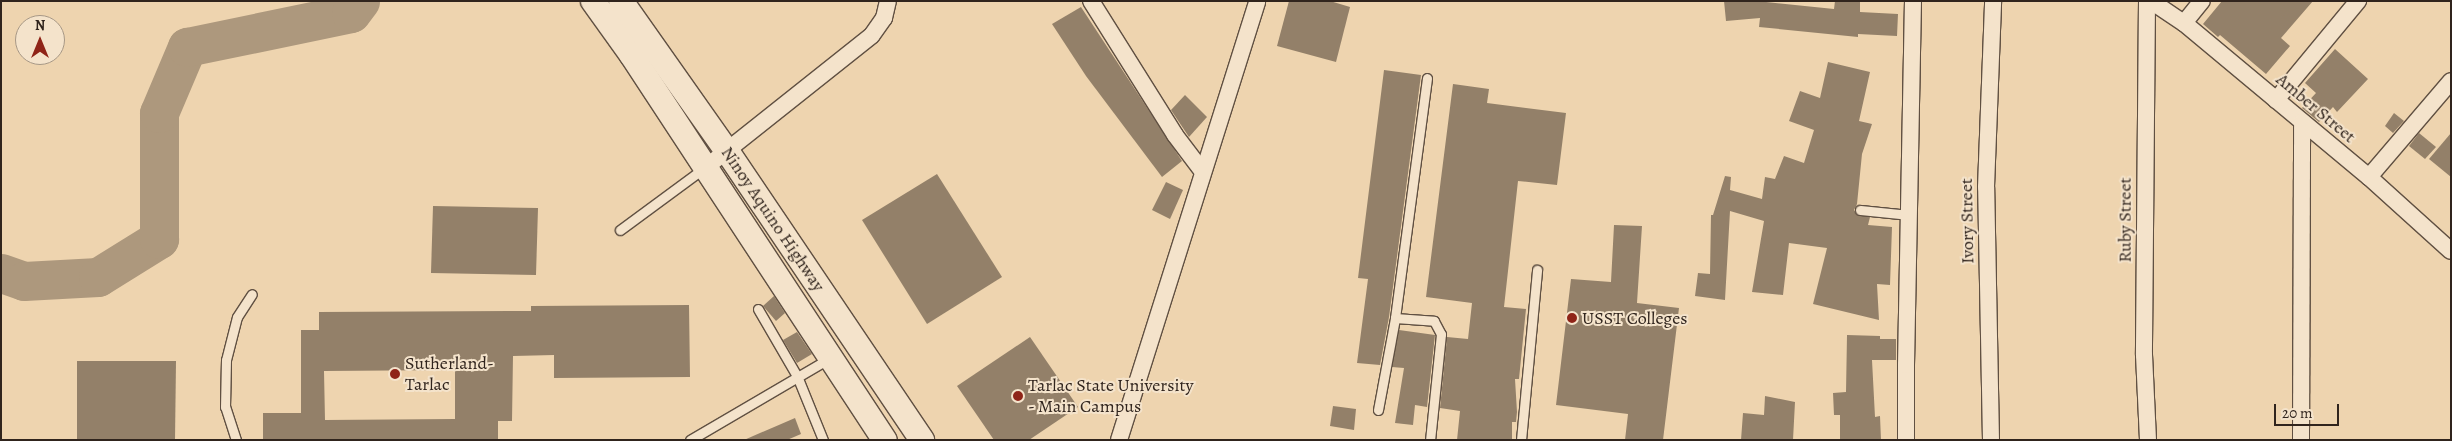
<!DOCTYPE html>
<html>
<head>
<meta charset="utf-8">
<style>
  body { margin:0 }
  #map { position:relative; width:2452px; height:441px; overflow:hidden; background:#eed4af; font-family:Alegreya,serif }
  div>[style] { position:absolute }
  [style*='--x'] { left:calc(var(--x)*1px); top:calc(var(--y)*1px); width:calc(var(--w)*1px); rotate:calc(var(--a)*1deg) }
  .river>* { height:39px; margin:-19.5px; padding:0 19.5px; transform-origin:19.5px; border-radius:19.5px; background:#ad987d }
  .building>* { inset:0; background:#938069 }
  .roads { filter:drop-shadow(1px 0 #605042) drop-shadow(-1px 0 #605042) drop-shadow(0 1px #605042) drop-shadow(0 -1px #605042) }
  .lane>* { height:9px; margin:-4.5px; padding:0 4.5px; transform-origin:4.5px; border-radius:4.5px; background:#f4e3cb }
  .street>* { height:16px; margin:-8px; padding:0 8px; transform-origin:8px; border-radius:8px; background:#f4e3cb }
  .secondary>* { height:24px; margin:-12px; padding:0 12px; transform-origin:12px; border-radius:12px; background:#f4e3cb }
  .dots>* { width:14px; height:14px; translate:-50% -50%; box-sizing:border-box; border:2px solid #f4e3cb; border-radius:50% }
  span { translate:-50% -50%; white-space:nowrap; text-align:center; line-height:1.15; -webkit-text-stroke:4px #f4e3cb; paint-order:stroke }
  .street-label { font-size:18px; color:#30241d }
  .poi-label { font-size:18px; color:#30241d }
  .left { translate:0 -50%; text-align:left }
  .frame { position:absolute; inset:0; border:2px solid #30241d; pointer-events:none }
  .north { position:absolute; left:15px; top:15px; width:50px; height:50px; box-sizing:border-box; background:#f4e3cb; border:1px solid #a69785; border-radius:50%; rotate:0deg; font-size:14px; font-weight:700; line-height:20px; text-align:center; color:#30241d }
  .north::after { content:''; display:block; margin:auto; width:18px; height:22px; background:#8f2418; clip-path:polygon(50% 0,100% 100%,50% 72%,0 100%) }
  .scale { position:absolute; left:2274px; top:404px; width:65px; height:22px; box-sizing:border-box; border:2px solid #30241d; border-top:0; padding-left:6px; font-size:15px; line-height:18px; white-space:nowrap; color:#30241d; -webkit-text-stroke:4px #f4e3cb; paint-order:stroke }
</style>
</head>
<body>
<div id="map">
  <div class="river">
    <div style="--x:1;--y:273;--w:24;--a:19"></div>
    <div style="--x:24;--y:281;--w:74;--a:-3.1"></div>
    <div style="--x:98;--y:277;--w:72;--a:-31.9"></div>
    <div style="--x:159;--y:239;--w:126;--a:-90"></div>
    <div style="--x:159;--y:113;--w:72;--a:-67"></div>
    <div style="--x:187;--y:47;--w:167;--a:-11.7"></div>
    <div style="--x:351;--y:13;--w:15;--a:-53"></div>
  </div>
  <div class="building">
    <div style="clip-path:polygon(1289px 1px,1330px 1px,1350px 7px,1336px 62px,1277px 46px)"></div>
    <div style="clip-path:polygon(1724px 1px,1757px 1px,1834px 9px,1835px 1px,1860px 1px,1860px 12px,1898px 14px,1897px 36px,1858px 34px,1858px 37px,1759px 27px,1760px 18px,1726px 21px)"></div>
    <div style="clip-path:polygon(2222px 1px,2313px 1px,2281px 38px,2290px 46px,2266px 74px,2220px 35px,2218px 37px,2203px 24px)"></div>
    <div style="clip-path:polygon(1081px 7px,1182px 161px,1162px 177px,1086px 76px,1052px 24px)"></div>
    <div style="clip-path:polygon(2335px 49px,2368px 79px,2337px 112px,2333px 107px,2319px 122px,2302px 108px,2316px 93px,2305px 83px)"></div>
    <div style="clip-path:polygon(1828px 62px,1870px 72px,1859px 121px,1872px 124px,1862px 154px,1857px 204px,1854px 210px,1857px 215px,1870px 217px,1868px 225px,1892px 227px,1890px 285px,1877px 284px,1879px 320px,1813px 304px,1827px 248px,1789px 243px,1783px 295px,1752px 292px,1764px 221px,1730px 211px,1725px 300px,1695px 296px,1698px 273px,1710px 274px,1711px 215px,1713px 215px,1725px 176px,1731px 177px,1730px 190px,1762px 199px,1765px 177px,1775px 179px,1784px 156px,1804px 163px,1814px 130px,1789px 121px,1800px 91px,1820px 98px)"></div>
    <div style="clip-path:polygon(1384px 70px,1421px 75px,1389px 317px,1380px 365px,1357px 363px,1368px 279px,1358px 278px)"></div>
    <div style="clip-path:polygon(1453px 84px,1489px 89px,1487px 103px,1566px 113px,1557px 185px,1518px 181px,1504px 307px,1526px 309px,1519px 379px,1515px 379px,1517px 412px,1516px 422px,1512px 422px,1512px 440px,1457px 440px,1460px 411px,1440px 408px,1447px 337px,1468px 339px,1472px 303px,1426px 297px)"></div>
    <div style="clip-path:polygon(1185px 95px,1207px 117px,1189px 137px,1171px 110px)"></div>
    <div style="clip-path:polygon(2394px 113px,2404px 121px,2393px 133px,2385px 126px)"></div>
    <div style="clip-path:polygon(2419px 133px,2436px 147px,2425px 159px,2409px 146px)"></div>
    <div style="clip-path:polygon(2451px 133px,2451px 177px,2429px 159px)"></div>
    <div style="clip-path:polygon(937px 174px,1002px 277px,927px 324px,862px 220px)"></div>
    <div style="clip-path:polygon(1166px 182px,1183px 190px,1170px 219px,1152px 210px)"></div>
    <div style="clip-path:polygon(433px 206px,538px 208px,536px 275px,431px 273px)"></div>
    <div style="clip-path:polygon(1614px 225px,1642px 226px,1637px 303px,1679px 308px,1663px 440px,1625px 440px,1628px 414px,1556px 405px,1571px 279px,1611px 282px)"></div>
    <div style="clip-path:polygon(774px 296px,785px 313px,776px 321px,763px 306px)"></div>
    <div style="clip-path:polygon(evenodd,689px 305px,690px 377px,554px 378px,554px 355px,513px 356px,512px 421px,498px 421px,498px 440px,263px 440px,263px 413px,301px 413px,301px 330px,319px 330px,319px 312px,531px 311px,531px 306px,689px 305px,455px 370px,455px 419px,325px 420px,324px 371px,455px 370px)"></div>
    <div style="clip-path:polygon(1399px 330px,1435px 335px,1427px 407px,1415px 405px,1413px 425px,1395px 423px,1404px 368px,1392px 367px)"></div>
    <div style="clip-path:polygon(797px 332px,812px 354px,797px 363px,783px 340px)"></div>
    <div style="clip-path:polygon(1847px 335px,1880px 336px,1880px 339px,1896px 339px,1896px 360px,1872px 360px,1875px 417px,1880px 416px,1881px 440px,1840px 440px,1840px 415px,1834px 415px,1833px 393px,1846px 392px)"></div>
    <div style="clip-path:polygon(1030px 337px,1078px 407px,1029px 440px,994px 440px,957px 386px)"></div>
    <div style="clip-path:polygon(77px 361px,176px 361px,175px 440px,77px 440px)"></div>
    <div style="clip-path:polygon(1765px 396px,1795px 402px,1793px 440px,1741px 440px,1743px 413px,1764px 415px)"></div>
    <div style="clip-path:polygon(1333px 406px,1356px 409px,1354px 430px,1330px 426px)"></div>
    <div style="clip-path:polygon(795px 418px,801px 434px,787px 440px,744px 440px)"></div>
  </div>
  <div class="roads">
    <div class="lane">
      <div style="--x:1860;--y:210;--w:50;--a:5.7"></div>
      <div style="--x:620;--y:230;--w:104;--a:-36.4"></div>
      <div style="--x:758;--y:309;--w:78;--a:59.8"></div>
      <div style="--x:797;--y:376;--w:69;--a:67.9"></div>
      <div style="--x:1395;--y:318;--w:39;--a:4"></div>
      <div style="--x:1434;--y:321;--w:15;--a:62"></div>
      <div style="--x:1441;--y:334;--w:107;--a:95.9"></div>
      <div style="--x:1378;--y:410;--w:94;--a:-79.5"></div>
      <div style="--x:1395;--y:318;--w:242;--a:-82.4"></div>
      <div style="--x:236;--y:440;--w:35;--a:-108"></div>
      <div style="--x:225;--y:407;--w:47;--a:-88.8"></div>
      <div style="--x:226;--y:360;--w:44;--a:-75.7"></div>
      <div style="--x:237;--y:317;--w:27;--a:-57"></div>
      <div style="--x:690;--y:440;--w:162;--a:-30.4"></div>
      <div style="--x:1521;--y:440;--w:171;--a:-84.6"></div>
    </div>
    <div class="street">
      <div style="--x:1091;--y:1;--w:158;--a:57.9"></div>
      <div style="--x:1175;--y:135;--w:46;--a:52.9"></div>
      <div style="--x:2147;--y:1;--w:354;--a:90.5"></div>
      <div style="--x:2144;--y:355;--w:85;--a:87.3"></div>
      <div style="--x:2151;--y:1;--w:40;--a:34"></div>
      <div style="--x:2184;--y:23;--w:241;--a:39.8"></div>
      <div style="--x:2369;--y:177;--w:110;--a:42.1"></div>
      <div style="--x:2184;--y:23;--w:28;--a:-51"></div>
      <div style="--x:2276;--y:100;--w:129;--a:-50.4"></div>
      <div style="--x:705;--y:168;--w:213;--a:-38.5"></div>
      <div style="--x:872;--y:35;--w:21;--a:-55"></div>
      <div style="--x:884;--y:18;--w:17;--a:-77"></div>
      <div style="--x:2369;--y:177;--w:126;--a:-49.5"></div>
      <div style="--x:1119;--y:440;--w:460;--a:-72.5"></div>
      <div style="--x:1906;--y:440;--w:75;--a:-90"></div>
      <div style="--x:1906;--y:365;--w:364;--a:-88.9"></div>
      <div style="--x:1991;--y:440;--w:253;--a:-91.1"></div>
      <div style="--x:1986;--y:187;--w:186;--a:-87.8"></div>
      <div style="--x:2301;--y:440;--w:318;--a:-89.8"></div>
    </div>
    <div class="secondary">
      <div style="--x:593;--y:1;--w:65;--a:54.4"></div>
      <div style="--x:631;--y:54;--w:462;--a:56.7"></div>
      <div style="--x:621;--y:1;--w:184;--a:54.8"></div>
      <div style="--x:727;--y:151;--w:349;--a:56"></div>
    </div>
  </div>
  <div class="dots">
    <div style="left:1572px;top:318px;background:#8f2418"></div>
    <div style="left:395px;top:374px;background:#8f2418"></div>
    <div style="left:1018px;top:396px;background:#8f2418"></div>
  </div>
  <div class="street-label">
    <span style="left:2316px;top:108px;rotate:40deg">Amber Street</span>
    <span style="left:773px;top:219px;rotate:56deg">Ninoy Aquino Highway</span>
    <span style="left:2125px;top:220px;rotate:-90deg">Ruby Street</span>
    <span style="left:1967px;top:221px;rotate:-91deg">Ivory Street</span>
  </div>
  <div class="poi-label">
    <span class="left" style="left:1582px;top:318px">USST Colleges</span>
    <span class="left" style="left:405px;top:374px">Sutherland-<br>Tarlac</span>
    <span class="left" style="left:1028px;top:396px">Tarlac State University<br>- Main Campus</span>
  </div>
  <div class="frame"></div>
  <div class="north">N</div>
  <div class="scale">20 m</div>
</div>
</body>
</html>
